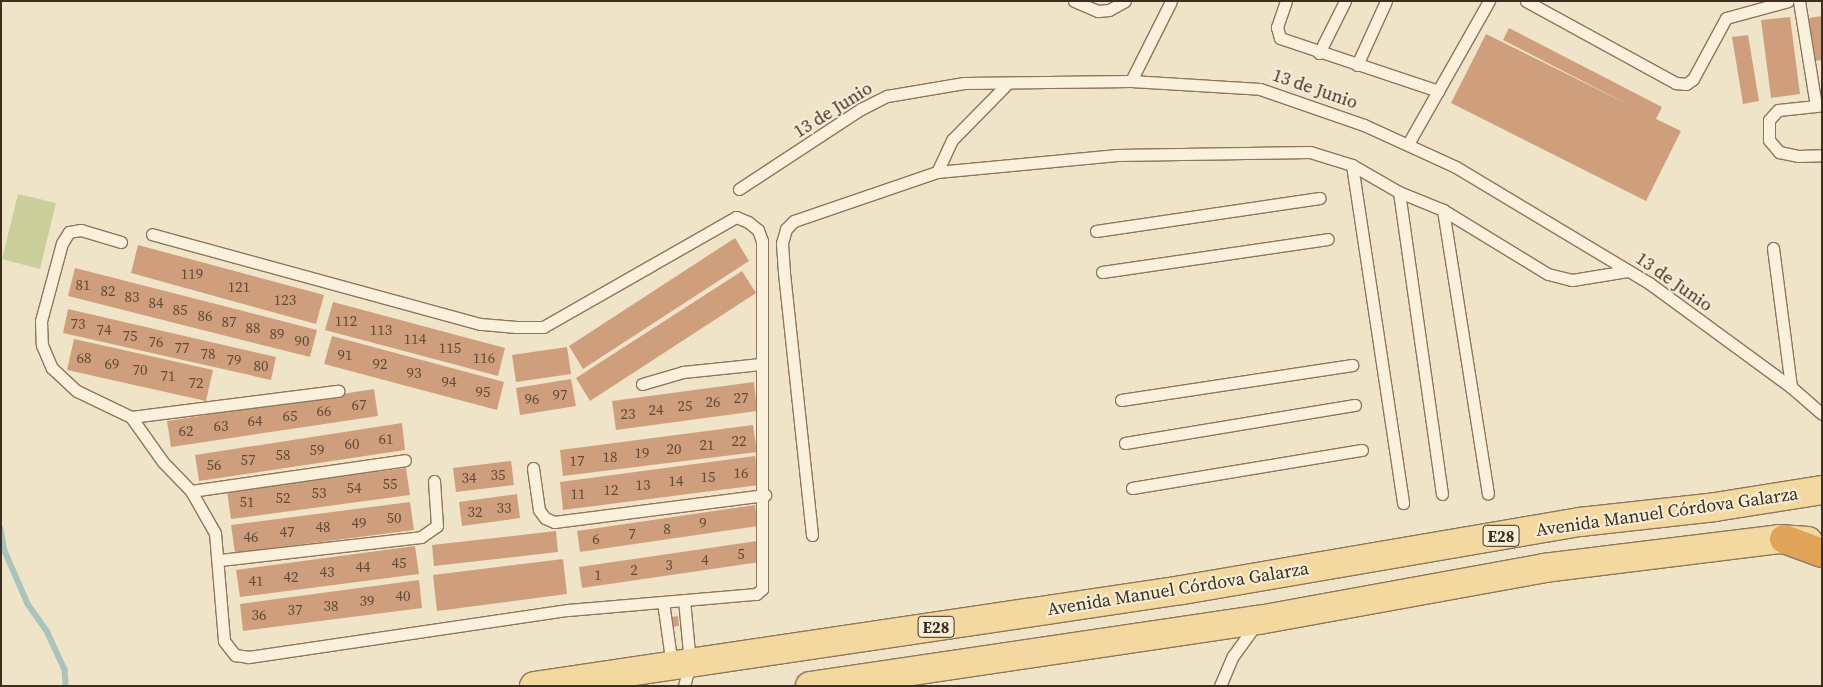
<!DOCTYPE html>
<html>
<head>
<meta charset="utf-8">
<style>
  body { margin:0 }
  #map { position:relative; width:1823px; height:687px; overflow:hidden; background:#f0e4c8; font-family:"Source Serif 4",serif }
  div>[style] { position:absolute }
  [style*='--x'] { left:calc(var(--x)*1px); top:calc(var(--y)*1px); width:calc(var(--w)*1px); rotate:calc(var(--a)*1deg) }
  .green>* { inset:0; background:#c9cf9b }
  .stream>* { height:5.5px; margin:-2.75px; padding:0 2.75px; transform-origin:2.75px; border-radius:2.75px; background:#a9c4bc }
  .building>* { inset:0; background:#cf9f7d }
  .roads { filter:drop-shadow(1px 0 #8d765c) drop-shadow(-1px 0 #8d765c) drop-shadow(0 1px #8d765c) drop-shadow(0 -1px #8d765c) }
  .lane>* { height:11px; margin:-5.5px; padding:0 5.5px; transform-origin:5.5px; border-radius:5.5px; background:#faf1dc }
  .primary>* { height:28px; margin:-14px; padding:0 14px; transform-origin:14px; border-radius:14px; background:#f3d9a0 }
  .highway>* { height:28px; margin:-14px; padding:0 14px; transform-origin:14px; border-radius:14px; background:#e0a458 }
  span { translate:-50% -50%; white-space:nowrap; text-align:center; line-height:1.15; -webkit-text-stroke:4px #f7eed8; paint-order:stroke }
  .number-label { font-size:15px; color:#624a37 }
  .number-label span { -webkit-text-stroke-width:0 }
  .shield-label span { padding:1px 4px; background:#f7eed8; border:1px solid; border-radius:4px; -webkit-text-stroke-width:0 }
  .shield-label { font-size:16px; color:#3d2e20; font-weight:700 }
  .street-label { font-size:18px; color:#3d2e20 }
  .frame { position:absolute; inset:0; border:2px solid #3d2e20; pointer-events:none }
</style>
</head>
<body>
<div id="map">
  <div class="green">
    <div style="clip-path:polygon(18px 194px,56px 203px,40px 269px,2px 259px)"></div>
  </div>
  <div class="stream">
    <div style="--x:1;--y:529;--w:22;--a:80"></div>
    <div style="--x:5;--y:551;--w:58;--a:66.5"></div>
    <div style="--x:28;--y:604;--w:33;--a:55"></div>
    <div style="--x:47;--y:631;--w:43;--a:65.2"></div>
    <div style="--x:65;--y:670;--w:16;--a:86"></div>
  </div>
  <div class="building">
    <div style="clip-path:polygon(1822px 16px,1822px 60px,1814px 61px,1809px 18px)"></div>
    <div style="clip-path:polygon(1790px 17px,1800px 94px,1771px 98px,1761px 20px)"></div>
    <div style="clip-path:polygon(1509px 28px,1662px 107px,1656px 119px,1681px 131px,1646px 201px,1451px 103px,1486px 34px,1629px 105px,1503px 40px)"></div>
    <div style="clip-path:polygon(1748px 35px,1759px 101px,1743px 104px,1732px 37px)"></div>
    <div style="clip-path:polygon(735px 238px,749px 261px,583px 369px,569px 346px)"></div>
    <div style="clip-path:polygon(138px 245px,324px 295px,316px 324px,131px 273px)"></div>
    <div style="clip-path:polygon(75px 268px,317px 330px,310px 357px,68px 296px)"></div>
    <div style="clip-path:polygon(742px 271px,756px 293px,590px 401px,576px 378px)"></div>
    <div style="clip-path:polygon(333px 302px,505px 348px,498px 376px,325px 330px)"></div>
    <div style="clip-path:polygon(68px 309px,276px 357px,271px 380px,63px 333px)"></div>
    <div style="clip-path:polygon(332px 336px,504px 382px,497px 410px,324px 364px)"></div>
    <div style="clip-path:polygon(74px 339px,213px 370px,206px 401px,67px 370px)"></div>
    <div style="clip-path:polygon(567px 347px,571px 374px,516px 382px,512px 355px)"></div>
    <div style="clip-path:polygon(571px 379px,576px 406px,520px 415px,516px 388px)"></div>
    <div style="clip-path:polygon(754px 382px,757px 411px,616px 430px,612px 401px)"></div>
    <div style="clip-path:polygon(374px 389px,378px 416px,171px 447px,167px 421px)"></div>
    <div style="clip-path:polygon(402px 423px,405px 450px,199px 481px,195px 455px)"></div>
    <div style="clip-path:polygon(753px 425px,757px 452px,563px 476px,560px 450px)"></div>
    <div style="clip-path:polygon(755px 456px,759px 485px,563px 510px,560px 482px)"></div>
    <div style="clip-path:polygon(511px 461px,514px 485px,456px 492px,453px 468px)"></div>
    <div style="clip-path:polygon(406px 468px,410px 495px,231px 519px,227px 491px)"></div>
    <div style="clip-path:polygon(517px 494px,520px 518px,462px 526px,459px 502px)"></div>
    <div style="clip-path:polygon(410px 502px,414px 530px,235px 553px,231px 525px)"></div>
    <div style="clip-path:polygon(755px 505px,758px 526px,580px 552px,577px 531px)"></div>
    <div style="clip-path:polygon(556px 531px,558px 552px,434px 566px,432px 545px)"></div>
    <div style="clip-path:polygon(757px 541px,760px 562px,582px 588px,579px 567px)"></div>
    <div style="clip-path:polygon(415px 546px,419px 574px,240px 597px,236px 570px)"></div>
    <div style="clip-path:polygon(563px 559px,567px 594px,437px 611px,433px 575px)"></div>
    <div style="clip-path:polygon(419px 580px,422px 608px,243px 631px,240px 604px)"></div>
    <div style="clip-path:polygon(678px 616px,679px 626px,671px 627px,670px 617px)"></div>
  </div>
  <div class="roads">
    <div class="lane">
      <div style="--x:1074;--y:1;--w:26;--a:23"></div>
      <div style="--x:1098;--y:11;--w:11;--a:-5"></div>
      <div style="--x:1109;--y:10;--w:18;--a:-29"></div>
      <div style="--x:1286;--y:1;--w:28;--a:109"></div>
      <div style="--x:1277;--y:27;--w:11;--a:75"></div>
      <div style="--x:1280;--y:38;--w:167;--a:18.5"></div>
      <div style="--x:1526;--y:1;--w:171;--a:28.7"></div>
      <div style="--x:1676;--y:83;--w:10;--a:6"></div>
      <div style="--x:1686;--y:84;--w:9;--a:-36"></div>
      <div style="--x:1693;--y:79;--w:69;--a:-61.6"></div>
      <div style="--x:1726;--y:18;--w:64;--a:-15.3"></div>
      <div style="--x:1799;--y:1;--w:106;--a:80.8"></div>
      <div style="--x:1816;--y:106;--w:6;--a:-9"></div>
      <div style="--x:1319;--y:53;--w:58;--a:-63.4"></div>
      <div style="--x:1357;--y:65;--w:70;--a:-65.6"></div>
      <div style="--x:1131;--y:81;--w:89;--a:-63.4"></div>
      <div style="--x:1007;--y:84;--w:78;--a:134.5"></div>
      <div style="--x:952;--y:140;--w:35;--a:115"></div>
      <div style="--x:937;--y:172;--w:181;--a:-5.4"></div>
      <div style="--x:1117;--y:155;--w:193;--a:-0.9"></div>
      <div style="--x:1310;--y:152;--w:44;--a:17.2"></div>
      <div style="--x:1352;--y:165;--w:54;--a:29.9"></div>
      <div style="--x:1399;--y:192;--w:48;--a:22.2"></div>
      <div style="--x:1443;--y:210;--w:123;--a:31.4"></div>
      <div style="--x:1548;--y:274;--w:25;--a:14"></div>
      <div style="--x:1572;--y:280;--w:56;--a:-9.3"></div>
      <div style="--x:1816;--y:106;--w:38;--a:174"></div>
      <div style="--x:1778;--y:110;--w:13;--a:132"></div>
      <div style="--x:1769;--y:120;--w:20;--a:90"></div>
      <div style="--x:1769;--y:140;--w:16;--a:50"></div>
      <div style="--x:1779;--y:152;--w:19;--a:12"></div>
      <div style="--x:1798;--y:156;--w:24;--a:-2"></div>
      <div style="--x:1408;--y:144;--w:164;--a:-60.5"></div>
      <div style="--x:1352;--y:165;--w:342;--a:81.4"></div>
      <div style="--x:739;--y:189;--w:146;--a:-33.3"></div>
      <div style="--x:861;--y:109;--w:29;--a:-27"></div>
      <div style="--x:887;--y:96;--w:78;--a:-9.6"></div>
      <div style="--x:964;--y:83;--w:167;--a:-0.7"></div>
      <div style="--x:1131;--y:81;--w:129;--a:3.5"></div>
      <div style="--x:1260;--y:89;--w:110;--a:19.1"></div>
      <div style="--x:1364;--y:125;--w:101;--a:24.5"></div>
      <div style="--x:1456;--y:167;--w:225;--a:31"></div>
      <div style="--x:1649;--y:283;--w:176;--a:36.2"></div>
      <div style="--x:1791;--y:387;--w:41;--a:41.1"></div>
      <div style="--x:1399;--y:192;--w:305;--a:81.9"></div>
      <div style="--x:1443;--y:210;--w:287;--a:81"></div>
      <div style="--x:1096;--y:231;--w:226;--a:-8.4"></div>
      <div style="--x:121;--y:242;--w:42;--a:-163.3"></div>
      <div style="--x:81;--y:230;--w:12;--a:171"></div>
      <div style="--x:69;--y:232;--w:13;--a:122"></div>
      <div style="--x:62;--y:243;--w:81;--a:105.1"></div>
      <div style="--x:41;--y:321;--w:24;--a:88"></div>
      <div style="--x:42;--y:345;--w:25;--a:67"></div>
      <div style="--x:52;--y:368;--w:34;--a:43"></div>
      <div style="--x:77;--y:391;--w:60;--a:25.7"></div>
      <div style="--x:131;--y:417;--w:209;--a:-7.2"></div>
      <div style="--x:1773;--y:248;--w:140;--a:82.6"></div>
      <div style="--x:1102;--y:272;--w:228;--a:-8.3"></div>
      <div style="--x:642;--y:384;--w:43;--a:-16.3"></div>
      <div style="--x:683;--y:372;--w:78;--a:-5.9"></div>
      <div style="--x:1121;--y:400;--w:234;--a:-8.6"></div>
      <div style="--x:131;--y:417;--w:55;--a:54.6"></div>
      <div style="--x:163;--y:462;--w:40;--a:46"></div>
      <div style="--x:191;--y:491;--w:48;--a:60.3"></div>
      <div style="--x:215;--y:533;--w:108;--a:85.2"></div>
      <div style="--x:224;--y:641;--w:18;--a:52"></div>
      <div style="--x:235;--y:655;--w:14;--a:8"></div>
      <div style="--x:249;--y:657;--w:322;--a:-8.4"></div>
      <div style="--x:568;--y:610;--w:189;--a:-4.9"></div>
      <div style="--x:756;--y:594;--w:8;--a:-40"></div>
      <div style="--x:762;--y:589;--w:348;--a:-90"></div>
      <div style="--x:762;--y:241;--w:12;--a:-110"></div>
      <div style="--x:758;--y:230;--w:13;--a:-141"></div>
      <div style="--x:748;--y:222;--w:13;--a:-157"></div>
      <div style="--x:736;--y:217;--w:222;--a:150.3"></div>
      <div style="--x:543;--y:327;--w:27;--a:180"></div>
      <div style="--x:516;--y:327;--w:36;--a:-175"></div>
      <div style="--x:480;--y:324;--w:340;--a:-164.7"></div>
      <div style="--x:1125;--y:443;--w:233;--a:-9.4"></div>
      <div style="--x:533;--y:468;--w:42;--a:81.9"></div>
      <div style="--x:539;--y:510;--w:10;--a:53"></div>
      <div style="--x:545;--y:518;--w:10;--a:24"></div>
      <div style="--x:554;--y:522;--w:213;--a:-7.3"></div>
      <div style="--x:1132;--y:488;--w:233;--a:-9.4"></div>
      <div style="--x:191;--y:491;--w:216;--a:-8.2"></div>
      <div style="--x:812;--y:535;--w:264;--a:-96.1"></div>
      <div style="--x:784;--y:272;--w:29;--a:-94"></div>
      <div style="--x:782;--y:243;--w:15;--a:-74"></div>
      <div style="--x:786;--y:229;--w:11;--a:-45"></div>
      <div style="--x:794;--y:221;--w:151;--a:-18.9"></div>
      <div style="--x:220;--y:560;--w:202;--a:-6.5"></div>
      <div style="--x:421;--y:537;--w:19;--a:-35"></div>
      <div style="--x:437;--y:526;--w:45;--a:-93.8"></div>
      <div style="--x:663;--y:602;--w:64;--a:81.9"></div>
      <div style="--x:684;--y:686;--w:24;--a:-75"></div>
      <div style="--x:690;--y:663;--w:63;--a:-95.4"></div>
      <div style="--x:1220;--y:686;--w:33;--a:-67"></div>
      <div style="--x:1233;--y:656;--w:41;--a:-54"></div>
    </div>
    <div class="primary">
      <div style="--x:534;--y:686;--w:655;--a:-8.43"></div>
      <div style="--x:1182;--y:590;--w:404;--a:-9.7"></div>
      <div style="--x:1580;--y:522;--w:136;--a:-6.3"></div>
      <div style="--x:1715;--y:507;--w:108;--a:-9"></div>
      <div style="--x:810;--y:686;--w:454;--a:-8.4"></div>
      <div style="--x:1259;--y:620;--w:290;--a:-10.3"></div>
      <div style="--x:1544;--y:568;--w:237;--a:-7"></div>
      <div style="--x:1779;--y:539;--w:29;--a:4"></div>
    </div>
    <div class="highway">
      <div style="--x:1784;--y:539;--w:40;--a:20.2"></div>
    </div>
  </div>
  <div class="number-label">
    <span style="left:192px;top:274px">119</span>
    <span style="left:83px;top:285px">81</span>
    <span style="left:239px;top:287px">121</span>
    <span style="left:108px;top:291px">82</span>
    <span style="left:132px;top:297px">83</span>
    <span style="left:285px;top:300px">123</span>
    <span style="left:156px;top:303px">84</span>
    <span style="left:180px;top:310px">85</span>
    <span style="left:205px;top:316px">86</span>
    <span style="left:346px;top:321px">112</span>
    <span style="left:229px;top:322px">87</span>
    <span style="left:78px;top:324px">73</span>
    <span style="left:253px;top:328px">88</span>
    <span style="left:104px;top:330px">74</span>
    <span style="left:381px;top:330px">113</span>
    <span style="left:277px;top:334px">89</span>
    <span style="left:130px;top:336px">75</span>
    <span style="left:415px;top:339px">114</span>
    <span style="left:302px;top:341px">90</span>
    <span style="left:156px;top:342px">76</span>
    <span style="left:182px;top:348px">77</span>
    <span style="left:450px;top:348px">115</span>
    <span style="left:208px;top:354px">78</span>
    <span style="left:345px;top:355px">91</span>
    <span style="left:84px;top:358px">68</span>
    <span style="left:484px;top:358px">116</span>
    <span style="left:234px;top:360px">79</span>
    <span style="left:112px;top:364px">69</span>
    <span style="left:380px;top:364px">92</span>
    <span style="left:261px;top:366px">80</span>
    <span style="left:140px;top:370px">70</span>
    <span style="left:414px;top:373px">93</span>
    <span style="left:168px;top:376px">71</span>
    <span style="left:449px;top:382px">94</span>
    <span style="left:196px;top:383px">72</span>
    <span style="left:483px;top:392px">95</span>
    <span style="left:560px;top:395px">97</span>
    <span style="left:741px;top:398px">27</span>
    <span style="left:532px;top:399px">96</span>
    <span style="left:713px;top:402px">26</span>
    <span style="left:359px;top:405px">67</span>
    <span style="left:685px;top:406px">25</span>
    <span style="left:656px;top:410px">24</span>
    <span style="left:324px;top:411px">66</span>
    <span style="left:628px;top:414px">23</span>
    <span style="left:290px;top:416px">65</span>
    <span style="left:255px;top:421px">64</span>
    <span style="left:221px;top:426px">63</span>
    <span style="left:186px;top:431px">62</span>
    <span style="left:386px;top:439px">61</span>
    <span style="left:739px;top:441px">22</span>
    <span style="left:352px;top:444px">60</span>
    <span style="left:707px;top:445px">21</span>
    <span style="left:674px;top:449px">20</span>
    <span style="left:317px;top:450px">59</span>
    <span style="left:642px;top:453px">19</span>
    <span style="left:283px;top:455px">58</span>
    <span style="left:610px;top:457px">18</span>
    <span style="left:248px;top:460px">57</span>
    <span style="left:577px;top:461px">17</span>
    <span style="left:214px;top:465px">56</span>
    <span style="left:741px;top:473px">16</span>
    <span style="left:498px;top:475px">35</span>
    <span style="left:708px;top:477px">15</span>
    <span style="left:469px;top:478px">34</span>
    <span style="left:676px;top:481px">14</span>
    <span style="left:390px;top:484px">55</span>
    <span style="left:643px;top:485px">13</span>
    <span style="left:354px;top:488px">54</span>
    <span style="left:611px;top:490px">12</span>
    <span style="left:319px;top:493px">53</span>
    <span style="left:578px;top:494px">11</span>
    <span style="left:283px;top:498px">52</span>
    <span style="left:247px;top:502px">51</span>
    <span style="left:504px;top:508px">33</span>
    <span style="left:475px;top:512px">32</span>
    <span style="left:394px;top:518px">50</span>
    <span style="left:359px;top:523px">49</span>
    <span style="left:703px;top:523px">9</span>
    <span style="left:323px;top:527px">48</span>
    <span style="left:667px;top:529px">8</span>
    <span style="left:287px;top:532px">47</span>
    <span style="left:632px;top:534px">7</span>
    <span style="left:251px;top:537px">46</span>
    <span style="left:596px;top:539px">6</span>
    <span style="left:741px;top:554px">5</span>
    <span style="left:705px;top:560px">4</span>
    <span style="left:399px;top:563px">45</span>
    <span style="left:669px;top:565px">3</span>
    <span style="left:363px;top:567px">44</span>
    <span style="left:634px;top:570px">2</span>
    <span style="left:327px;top:572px">43</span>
    <span style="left:598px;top:575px">1</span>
    <span style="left:291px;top:577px">42</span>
    <span style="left:256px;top:581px">41</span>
    <span style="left:403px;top:596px">40</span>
    <span style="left:367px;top:601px">39</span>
    <span style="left:331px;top:606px">38</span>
    <span style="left:295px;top:610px">37</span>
    <span style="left:259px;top:615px">36</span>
  </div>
  <div class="shield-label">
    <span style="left:1501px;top:536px">E28</span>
    <span style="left:936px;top:627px">E28</span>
  </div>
  <div class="street-label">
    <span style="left:1315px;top:89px;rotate:19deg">13 de Junio</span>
    <span style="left:833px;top:110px;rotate:-32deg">13 de Junio</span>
    <span style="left:1674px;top:282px;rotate:35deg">13 de Junio</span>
    <span style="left:1667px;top:512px;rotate:-8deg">Avenida Manuel Córdova Galarza</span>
    <span style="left:1178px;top:589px;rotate:-9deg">Avenida Manuel Córdova Galarza</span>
  </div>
  <div class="frame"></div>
</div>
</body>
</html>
